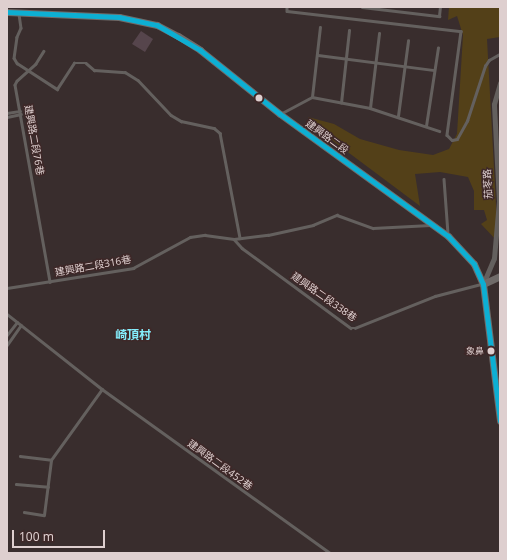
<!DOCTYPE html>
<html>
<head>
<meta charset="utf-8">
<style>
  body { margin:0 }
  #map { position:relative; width:507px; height:560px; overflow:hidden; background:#392d2d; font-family:"Noto Sans","Noto Sans TC",sans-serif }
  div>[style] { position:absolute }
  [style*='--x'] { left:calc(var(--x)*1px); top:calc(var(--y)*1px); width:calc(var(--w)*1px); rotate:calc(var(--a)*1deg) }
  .green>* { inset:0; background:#534018 }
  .building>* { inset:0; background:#56454c }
  .lane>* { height:2.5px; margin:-1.25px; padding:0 1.25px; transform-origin:1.25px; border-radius:1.25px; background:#64605e }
  .street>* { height:5px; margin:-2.5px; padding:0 2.5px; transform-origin:2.5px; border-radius:2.5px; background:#64605e }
  .secondary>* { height:7px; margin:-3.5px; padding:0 3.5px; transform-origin:3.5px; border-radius:3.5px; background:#706b69 }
  .bus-1>* { height:5px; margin:-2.5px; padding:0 2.5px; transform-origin:2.5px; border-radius:2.5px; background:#0dafd3 }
  .dots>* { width:11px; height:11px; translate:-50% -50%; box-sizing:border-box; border:2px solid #3e2828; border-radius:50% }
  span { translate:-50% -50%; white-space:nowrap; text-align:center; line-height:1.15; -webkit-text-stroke:3px #3e2828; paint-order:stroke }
  .bus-label { font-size:9px; color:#decfcf }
  .right { translate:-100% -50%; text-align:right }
  .street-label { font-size:10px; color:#decfcf }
  .quarter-label { font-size:12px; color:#84eefc; font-weight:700 }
  .frame { position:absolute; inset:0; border:8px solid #decfcf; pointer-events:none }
  .scale { position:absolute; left:12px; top:530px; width:93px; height:18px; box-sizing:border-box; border:2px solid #decfcf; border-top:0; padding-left:5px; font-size:12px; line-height:14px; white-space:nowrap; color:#decfcf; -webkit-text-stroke:3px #3e2828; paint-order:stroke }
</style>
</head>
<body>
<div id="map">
  <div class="green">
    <div style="clip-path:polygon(449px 7px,500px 7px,500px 37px,487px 39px,498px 242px,481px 224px,487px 220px,484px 210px,474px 210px,474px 191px,468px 177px,440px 172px,415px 174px,420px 206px,333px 141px,308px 117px,334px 124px,360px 139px,399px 150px,433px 155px,449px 149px,457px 134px,463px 35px,457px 16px,448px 20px)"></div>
  </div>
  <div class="building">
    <div style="clip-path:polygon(141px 31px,153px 39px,145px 52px,132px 44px)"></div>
  </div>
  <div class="lane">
    <div style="--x:287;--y:7;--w:4;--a:90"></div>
    <div style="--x:287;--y:11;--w:175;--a:6.6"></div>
    <div style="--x:461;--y:31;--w:105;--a:97.7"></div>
    <div style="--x:447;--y:135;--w:7;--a:45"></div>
    <div style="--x:452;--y:140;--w:5;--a:-11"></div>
    <div style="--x:457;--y:139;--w:21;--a:-61"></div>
    <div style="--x:467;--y:121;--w:58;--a:-71.9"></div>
    <div style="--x:485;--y:66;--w:7;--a:-56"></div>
    <div style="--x:489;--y:60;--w:13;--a:-29"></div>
    <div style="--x:362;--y:7;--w:78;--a:6.7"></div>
    <div style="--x:439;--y:16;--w:9;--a:-84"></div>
    <div style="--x:19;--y:14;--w:14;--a:82"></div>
    <div style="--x:21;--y:28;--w:10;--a:114"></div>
    <div style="--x:17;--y:37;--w:21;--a:98"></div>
    <div style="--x:14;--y:58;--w:6;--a:59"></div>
    <div style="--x:17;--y:63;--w:48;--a:33"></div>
    <div style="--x:57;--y:89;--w:31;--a:-57"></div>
    <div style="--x:74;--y:63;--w:12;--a:0"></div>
    <div style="--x:86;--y:63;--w:11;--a:41"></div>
    <div style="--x:94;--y:70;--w:31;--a:4"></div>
    <div style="--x:125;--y:72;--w:15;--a:32"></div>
    <div style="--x:138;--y:80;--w:48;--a:46.7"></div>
    <div style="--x:171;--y:115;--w:12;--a:31"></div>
    <div style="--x:181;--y:121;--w:34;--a:12"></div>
    <div style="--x:214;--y:128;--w:8;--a:40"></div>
    <div style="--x:220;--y:133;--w:107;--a:79.2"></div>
    <div style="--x:44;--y:51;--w:15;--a:122"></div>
    <div style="--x:36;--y:64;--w:25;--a:138"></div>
    <div style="--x:17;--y:81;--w:4;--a:117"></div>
    <div style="--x:15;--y:85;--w:200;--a:79.9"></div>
    <div style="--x:318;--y:55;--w:117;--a:7.4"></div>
    <div style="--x:312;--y:97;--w:70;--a:-83.5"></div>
    <div style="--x:341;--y:103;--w:73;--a:-83.7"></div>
    <div style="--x:370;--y:108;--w:75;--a:-83.1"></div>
    <div style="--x:7;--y:113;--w:13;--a:-9"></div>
    <div style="--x:282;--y:113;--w:34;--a:-28"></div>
    <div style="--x:312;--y:97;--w:59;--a:10.7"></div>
    <div style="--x:370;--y:108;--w:73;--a:18.4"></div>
    <div style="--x:398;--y:116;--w:76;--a:-82.4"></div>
    <div style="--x:7;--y:117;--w:14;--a:-12"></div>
    <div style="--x:426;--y:126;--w:79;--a:-81.3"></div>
    <div style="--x:444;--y:179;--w:55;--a:85.8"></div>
    <div style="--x:234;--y:239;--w:12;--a:48"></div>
    <div style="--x:242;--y:248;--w:135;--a:36.3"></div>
    <div style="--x:351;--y:328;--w:4;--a:0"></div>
    <div style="--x:355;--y:328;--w:86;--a:-21.8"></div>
    <div style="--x:435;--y:296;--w:48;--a:-14.6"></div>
    <div style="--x:7;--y:288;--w:128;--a:-9"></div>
    <div style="--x:133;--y:268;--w:65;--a:-28.5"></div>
    <div style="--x:190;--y:237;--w:15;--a:-8"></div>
    <div style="--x:205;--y:235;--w:29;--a:8"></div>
    <div style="--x:234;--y:239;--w:34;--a:-7"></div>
    <div style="--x:268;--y:235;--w:46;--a:-12.5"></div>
    <div style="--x:313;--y:225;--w:26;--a:-23"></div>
    <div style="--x:337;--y:215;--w:38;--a:20"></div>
    <div style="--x:373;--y:228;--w:57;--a:-3"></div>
    <div style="--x:7;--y:314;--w:121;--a:38.3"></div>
    <div style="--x:102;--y:389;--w:281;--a:35.7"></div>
    <div style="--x:7;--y:335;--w:16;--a:-52"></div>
    <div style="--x:7;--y:345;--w:24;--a:-55"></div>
    <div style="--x:20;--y:456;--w:31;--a:7"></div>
    <div style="--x:16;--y:484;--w:32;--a:5"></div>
    <div style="--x:24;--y:512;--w:20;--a:9"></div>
    <div style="--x:44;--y:515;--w:55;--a:-82.7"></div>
    <div style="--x:51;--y:460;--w:87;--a:-54.3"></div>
  </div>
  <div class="street">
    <div style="--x:483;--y:284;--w:28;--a:-67"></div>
    <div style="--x:494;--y:258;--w:57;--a:-85"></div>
    <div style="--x:499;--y:201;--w:97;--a:-93"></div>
    <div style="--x:494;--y:104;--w:22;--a:-74"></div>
  </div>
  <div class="secondary">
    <div style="--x:7;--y:12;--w:112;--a:2.6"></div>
    <div style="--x:119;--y:17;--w:39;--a:12"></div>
    <div style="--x:157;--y:25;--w:24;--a:28"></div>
    <div style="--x:178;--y:36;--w:26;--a:32"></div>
    <div style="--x:200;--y:50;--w:102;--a:38.7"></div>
    <div style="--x:280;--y:114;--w:208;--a:36"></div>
    <div style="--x:448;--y:236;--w:38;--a:47"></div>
    <div style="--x:474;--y:264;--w:22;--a:66"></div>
    <div style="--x:483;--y:284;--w:138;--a:82.9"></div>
    <div style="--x:483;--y:284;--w:19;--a:-25"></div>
  </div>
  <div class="bus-1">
    <div style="--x:7;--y:12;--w:112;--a:2.6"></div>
    <div style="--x:119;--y:17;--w:39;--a:12"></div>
    <div style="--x:157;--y:25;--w:50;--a:30.2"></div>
    <div style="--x:200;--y:50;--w:102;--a:38.7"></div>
    <div style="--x:280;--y:114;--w:208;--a:36"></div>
    <div style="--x:448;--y:236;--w:38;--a:47"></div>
    <div style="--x:474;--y:264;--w:22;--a:66"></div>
    <div style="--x:483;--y:284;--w:138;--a:82.9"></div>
  </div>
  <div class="dots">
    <div style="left:259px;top:98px;background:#decfcf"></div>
    <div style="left:491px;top:351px;background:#decfcf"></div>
  </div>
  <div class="bus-label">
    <span class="right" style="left:484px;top:351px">象鼻</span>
  </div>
  <div class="street-label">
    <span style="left:327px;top:137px;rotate:36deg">建興路二段</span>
    <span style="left:34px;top:140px;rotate:80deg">建興路二段76巷</span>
    <span style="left:488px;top:184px;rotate:-93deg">茄苳路</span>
    <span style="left:93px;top:266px;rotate:-10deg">建興路二段316巷</span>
    <span style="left:324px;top:297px;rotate:35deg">建興路二段338巷</span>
    <span style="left:220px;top:465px;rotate:36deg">建興路二段452巷</span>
  </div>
  <div class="quarter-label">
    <span style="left:133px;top:335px">崎頂村</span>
  </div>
  <div class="frame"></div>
  <div class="scale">100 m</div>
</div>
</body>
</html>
